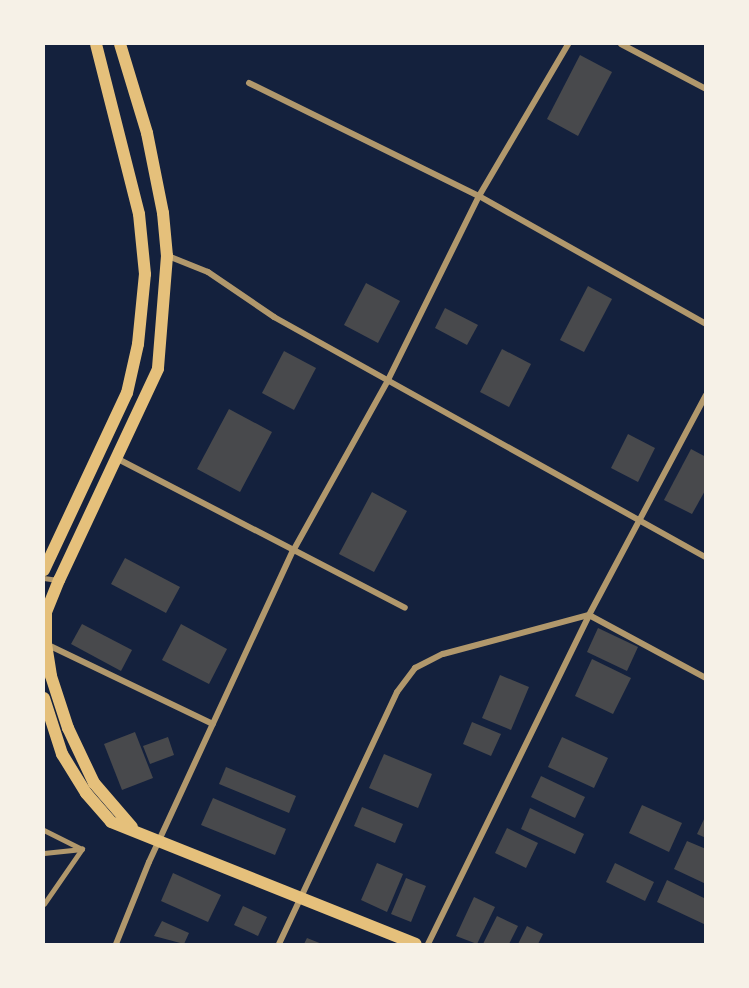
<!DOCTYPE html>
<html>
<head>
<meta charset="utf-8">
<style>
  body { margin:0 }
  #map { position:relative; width:749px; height:988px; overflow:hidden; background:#14213d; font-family:"Varela Round",sans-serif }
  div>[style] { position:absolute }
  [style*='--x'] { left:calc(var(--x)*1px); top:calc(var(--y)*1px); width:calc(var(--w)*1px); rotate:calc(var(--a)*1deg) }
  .building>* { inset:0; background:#48494c }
  .service>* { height:4.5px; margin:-2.25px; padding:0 2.25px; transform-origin:2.25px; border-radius:2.25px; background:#b1986c }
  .minor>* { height:6px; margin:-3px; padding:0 3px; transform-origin:3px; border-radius:3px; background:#b1986c }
  .secondary>* { height:12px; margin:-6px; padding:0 6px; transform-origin:6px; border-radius:6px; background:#e5c07b }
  span { translate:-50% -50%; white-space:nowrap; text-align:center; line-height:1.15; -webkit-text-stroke:4.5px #f6f1e7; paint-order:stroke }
  .frame { position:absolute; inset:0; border:45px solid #f6f1e7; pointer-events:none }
</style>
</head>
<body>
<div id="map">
  <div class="building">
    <div style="clip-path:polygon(580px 55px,612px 72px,578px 136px,547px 119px)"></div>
    <div style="clip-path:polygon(366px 283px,400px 301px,378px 343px,344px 325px)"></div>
    <div style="clip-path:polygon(588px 286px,612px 299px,584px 352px,560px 340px)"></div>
    <div style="clip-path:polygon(445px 308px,478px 325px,467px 345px,435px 328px)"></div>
    <div style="clip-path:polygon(502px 349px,531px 364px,509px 407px,480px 392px)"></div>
    <div style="clip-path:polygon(284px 351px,316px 368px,294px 410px,262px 393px)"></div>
    <div style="clip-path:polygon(229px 409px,272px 432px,240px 492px,197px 469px)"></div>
    <div style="clip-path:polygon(628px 434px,655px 448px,638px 482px,611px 468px)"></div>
    <div style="clip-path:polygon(691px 449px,706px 457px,706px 489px,692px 514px,664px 500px)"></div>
    <div style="clip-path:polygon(372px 492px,407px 511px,374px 572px,339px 554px)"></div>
    <div style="clip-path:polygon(125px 558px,180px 587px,166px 613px,111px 584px)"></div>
    <div style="clip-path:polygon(82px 624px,132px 650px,121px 671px,71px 644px)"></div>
    <div style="clip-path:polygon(181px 624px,227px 649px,209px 684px,162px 660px)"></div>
    <div style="clip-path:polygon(598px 628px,638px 647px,627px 671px,587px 652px)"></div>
    <div style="clip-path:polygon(592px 659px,631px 678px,613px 714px,575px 696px)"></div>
    <div style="clip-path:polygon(500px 675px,529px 687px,511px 730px,482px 718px)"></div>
    <div style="clip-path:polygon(472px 722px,501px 734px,491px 756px,463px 744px)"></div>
    <div style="clip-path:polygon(135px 732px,153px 778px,122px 790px,104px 744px)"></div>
    <div style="clip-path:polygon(168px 737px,174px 755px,150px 764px,143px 746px)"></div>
    <div style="clip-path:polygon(562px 737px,608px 758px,594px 788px,548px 767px)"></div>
    <div style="clip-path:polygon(384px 754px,432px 774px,418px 808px,369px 788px)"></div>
    <div style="clip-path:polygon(226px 767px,296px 796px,289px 813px,219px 784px)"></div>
    <div style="clip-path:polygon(541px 776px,585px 797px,575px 818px,531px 797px)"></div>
    <div style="clip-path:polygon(213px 798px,286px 829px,275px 855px,201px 825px)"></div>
    <div style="clip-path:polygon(642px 805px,682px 823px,669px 852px,629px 833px)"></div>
    <div style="clip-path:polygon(362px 807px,403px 824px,395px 843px,354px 826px)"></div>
    <div style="clip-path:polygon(530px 808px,584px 834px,575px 854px,521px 829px)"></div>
    <div style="clip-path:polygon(706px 815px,706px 838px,697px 834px)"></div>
    <div style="clip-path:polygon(507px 828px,538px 843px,526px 868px,495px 853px)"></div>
    <div style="clip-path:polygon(687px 841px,706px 849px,706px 884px,674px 869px)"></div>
    <div style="clip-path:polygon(377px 863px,403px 874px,387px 912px,361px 900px)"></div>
    <div style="clip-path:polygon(615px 863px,654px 882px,645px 901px,606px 882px)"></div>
    <div style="clip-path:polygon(173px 873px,221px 895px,208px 922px,161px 901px)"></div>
    <div style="clip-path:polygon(406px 878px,426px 886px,411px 922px,391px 914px)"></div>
    <div style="clip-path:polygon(667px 880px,706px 899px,706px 925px,657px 902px)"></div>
    <div style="clip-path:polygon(474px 897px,495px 907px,477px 944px,456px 936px)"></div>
    <div style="clip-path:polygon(243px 906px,267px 917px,258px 936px,234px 925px)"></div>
    <div style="clip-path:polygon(497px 916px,518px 926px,509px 944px,483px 944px)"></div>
    <div style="clip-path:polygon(162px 921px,189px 933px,184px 944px,154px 936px)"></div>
    <div style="clip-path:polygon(527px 926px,543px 934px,538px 944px,518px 944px)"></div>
    <div style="clip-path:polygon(307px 938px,322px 944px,304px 944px)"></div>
  </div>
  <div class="service">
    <div style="--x:44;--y:578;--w:15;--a:8"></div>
    <div style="--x:44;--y:830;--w:42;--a:26.6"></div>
    <div style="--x:44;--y:853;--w:38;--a:-6"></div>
    <div style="--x:44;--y:904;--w:67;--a:-55.4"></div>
  </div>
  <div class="minor">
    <div style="--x:621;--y:44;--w:96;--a:27.9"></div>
    <div style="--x:249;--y:83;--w:256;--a:26.2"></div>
    <div style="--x:479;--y:196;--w:261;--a:29.4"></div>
    <div style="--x:168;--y:256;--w:43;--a:21.8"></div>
    <div style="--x:208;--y:272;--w:80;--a:34.3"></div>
    <div style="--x:274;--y:317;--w:494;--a:29.1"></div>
    <div style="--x:118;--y:459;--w:323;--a:27.4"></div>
    <div style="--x:46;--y:644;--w:185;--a:25.6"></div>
    <div style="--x:116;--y:944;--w:88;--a:-68.1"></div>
    <div style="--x:149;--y:862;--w:343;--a:-65.2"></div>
    <div style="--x:293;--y:551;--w:196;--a:-60.9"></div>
    <div style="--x:388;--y:380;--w:205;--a:-63.7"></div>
    <div style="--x:479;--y:196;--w:176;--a:-59.6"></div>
    <div style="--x:279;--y:944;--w:278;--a:-64.9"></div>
    <div style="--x:397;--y:692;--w:30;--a:-53"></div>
    <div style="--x:415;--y:668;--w:31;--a:-27"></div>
    <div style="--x:443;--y:654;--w:151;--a:-15"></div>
    <div style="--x:589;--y:615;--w:133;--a:28.3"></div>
    <div style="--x:428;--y:944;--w:366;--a:-63.9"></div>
    <div style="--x:589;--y:615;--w:249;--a:-62"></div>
  </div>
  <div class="secondary">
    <div style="--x:120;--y:44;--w:93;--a:73.1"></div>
    <div style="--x:147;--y:133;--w:82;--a:78.7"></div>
    <div style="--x:163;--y:213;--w:43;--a:84.7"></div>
    <div style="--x:167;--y:256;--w:113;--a:94.6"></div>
    <div style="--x:158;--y:369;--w:233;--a:115.1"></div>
    <div style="--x:59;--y:580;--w:35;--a:112"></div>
    <div style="--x:46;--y:613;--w:31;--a:90"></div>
    <div style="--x:46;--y:644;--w:32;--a:81"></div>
    <div style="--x:51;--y:676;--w:55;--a:71.9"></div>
    <div style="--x:68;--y:728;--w:61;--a:64.7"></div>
    <div style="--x:94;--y:783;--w:58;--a:49.2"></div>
    <div style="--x:44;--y:570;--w:195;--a:-64.9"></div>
    <div style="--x:127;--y:393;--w:50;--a:-77.3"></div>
    <div style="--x:138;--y:344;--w:70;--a:-84.3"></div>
    <div style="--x:145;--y:274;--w:60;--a:-95.7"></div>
    <div style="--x:139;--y:214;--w:175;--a:-104.2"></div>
    <div style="--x:44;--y:698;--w:59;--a:72.2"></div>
    <div style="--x:62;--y:754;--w:46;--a:58.4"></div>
    <div style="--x:86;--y:793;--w:38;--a:49"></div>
    <div style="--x:111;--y:822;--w:328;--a:21.8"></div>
  </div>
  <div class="frame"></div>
</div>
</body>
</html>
